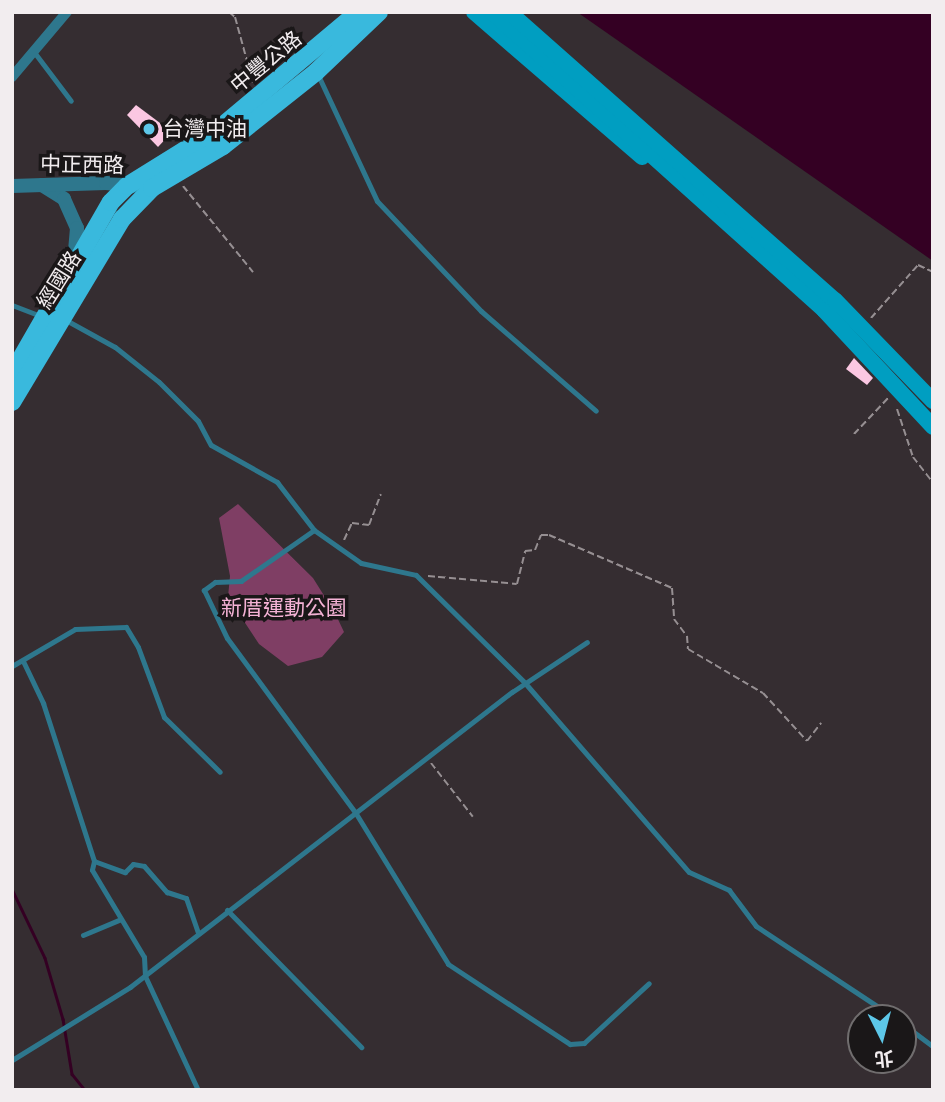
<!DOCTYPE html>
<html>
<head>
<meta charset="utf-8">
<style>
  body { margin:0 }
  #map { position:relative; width:945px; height:1102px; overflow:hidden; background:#352d31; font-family:Rubik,"Noto Sans TC",sans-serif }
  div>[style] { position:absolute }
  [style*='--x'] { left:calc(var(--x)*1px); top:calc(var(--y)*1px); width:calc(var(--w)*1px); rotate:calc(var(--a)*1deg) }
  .green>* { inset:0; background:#7f3e64 }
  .water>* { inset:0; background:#340023 }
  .stream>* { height:2.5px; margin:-1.25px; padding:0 1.25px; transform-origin:1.25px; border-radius:1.25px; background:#340023 }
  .building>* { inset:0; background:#fbc7e2 }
  .path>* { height:2px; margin-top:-1px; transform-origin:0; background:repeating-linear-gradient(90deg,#968f92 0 7px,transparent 0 10.5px) }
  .service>* { height:5px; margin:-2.5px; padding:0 2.5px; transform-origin:2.5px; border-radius:2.5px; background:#2e778d }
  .minor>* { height:10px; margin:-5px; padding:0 5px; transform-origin:5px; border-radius:5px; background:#2e778d }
  .tertiary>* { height:14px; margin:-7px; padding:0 7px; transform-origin:7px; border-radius:7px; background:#2e778d }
  .secondary>* { height:16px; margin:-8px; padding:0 8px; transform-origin:8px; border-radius:8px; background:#009ec1 }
  .primary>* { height:18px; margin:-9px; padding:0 9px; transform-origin:9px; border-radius:9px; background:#39b9dd }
  .dots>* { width:19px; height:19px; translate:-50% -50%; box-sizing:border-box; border:4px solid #1a1718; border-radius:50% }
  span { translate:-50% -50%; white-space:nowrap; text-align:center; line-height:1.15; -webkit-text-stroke:7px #1a1718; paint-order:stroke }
  .street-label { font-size:21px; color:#f2edef }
  .poi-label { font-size:21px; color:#f2edef }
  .left { translate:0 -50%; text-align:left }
  .park-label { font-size:21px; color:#f4b2d5 }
  .frame { position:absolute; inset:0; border:14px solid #f2edef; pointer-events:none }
  .north { position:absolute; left:847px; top:1004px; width:70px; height:70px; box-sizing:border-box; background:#1a1718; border:2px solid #706d6e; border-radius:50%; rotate:174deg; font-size:19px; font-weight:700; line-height:28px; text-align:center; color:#f2edef }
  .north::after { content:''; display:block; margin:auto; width:24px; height:32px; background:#5dc7e8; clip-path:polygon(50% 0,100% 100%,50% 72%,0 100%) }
</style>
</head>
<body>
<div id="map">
  <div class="green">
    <div style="clip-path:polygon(238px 504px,313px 578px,335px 613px,344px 632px,322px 657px,288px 666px,259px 644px,228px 597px,230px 576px,219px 518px)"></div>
  </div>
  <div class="water">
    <div style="clip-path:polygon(577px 12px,933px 12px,933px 261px)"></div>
  </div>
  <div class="stream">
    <div style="--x:12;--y:889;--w:76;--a:64.4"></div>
    <div style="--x:45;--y:958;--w:64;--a:73.6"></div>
    <div style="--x:63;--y:1019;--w:56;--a:80.7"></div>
    <div style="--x:72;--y:1074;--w:21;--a:51"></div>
  </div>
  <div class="building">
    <div style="clip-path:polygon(136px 105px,172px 132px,158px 147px,127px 115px)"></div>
    <div style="clip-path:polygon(854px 358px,873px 378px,867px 385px,846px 369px)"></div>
  </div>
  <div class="path">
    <div style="--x:229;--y:12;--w:8;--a:40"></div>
    <div style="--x:235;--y:17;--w:68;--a:74.7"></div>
    <div style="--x:183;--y:186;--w:111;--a:50.9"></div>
    <div style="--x:871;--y:318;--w:71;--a:-48.4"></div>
    <div style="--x:918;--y:265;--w:17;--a:25"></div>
    <div style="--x:897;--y:409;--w:51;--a:71.6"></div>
    <div style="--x:913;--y:457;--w:33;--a:52"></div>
    <div style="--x:854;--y:434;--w:51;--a:-46.6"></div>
    <div style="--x:344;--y:540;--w:19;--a:-65"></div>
    <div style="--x:352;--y:523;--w:17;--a:7"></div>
    <div style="--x:369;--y:525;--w:33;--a:-69"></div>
    <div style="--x:428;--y:576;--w:89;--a:5.1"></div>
    <div style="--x:517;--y:584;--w:34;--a:-76"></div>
    <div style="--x:525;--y:551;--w:10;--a:-6"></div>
    <div style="--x:535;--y:550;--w:16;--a:-68"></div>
    <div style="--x:541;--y:535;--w:8;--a:0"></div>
    <div style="--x:549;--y:535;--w:134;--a:23.3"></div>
    <div style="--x:672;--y:588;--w:31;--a:86"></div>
    <div style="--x:674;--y:619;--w:21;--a:53"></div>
    <div style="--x:687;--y:636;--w:13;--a:86"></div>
    <div style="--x:688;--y:649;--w:87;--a:30.4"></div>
    <div style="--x:763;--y:693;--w:65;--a:47.5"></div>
    <div style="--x:807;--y:741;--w:23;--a:-52"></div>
    <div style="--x:431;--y:763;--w:68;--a:52.1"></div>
  </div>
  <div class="service">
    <div style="--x:34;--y:52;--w:61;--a:52.9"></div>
    <div style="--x:318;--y:75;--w:139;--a:64.9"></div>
    <div style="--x:377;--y:201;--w:151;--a:46.6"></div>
    <div style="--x:481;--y:311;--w:152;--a:41"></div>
    <div style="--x:12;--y:305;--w:30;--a:21"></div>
    <div style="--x:64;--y:319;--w:58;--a:28.8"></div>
    <div style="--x:115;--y:347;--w:56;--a:38.5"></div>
    <div style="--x:159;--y:382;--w:55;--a:45"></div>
    <div style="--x:198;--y:421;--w:27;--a:62"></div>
    <div style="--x:211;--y:445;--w:76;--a:29.3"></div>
    <div style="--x:277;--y:482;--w:61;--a:52.4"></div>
    <div style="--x:314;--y:530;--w:57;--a:35.1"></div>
    <div style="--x:361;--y:563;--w:56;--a:12.3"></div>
    <div style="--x:416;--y:575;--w:153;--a:44.7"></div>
    <div style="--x:525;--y:683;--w:250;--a:49.1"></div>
    <div style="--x:689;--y:872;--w:44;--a:24.2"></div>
    <div style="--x:729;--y:890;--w:45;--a:53.1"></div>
    <div style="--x:756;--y:926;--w:167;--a:33.5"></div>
    <div style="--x:314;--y:530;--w:89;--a:145.1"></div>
    <div style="--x:241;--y:581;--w:26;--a:178"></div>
    <div style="--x:215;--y:582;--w:14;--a:144"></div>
    <div style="--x:204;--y:590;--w:53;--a:64.4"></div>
    <div style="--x:227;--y:638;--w:216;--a:53.7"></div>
    <div style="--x:355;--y:812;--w:178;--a:58.5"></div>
    <div style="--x:448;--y:964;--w:146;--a:33.3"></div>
    <div style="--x:570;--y:1044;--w:14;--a:-4"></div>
    <div style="--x:584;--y:1043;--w:88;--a:-42.7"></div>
    <div style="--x:23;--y:661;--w:47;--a:64.5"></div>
    <div style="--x:43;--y:703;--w:166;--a:72.1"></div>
    <div style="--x:94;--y:861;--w:33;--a:20"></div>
    <div style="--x:125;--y:872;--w:11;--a:-45"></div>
    <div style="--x:133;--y:864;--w:11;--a:10"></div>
    <div style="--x:144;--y:866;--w:35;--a:49"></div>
    <div style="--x:167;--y:892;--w:20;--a:18"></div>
    <div style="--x:186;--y:898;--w:36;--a:71"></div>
    <div style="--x:12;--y:666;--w:73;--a:-30.4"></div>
    <div style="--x:75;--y:629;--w:51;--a:-2.2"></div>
    <div style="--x:126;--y:627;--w:23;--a:59"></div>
    <div style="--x:138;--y:647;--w:75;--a:69.6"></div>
    <div style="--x:164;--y:717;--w:78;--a:44.5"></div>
    <div style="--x:94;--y:861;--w:9;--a:103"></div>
    <div style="--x:92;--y:870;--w:101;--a:59.1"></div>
    <div style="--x:144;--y:957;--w:19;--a:87"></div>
    <div style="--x:145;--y:976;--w:126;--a:65.1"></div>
    <div style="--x:227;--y:910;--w:192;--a:45.6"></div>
    <div style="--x:83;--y:935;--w:41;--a:-22.8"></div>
    <div style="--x:903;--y:1024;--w:38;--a:37"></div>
    <div style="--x:12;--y:1060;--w:139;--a:-31.7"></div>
    <div style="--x:130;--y:987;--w:483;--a:-37.7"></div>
    <div style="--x:512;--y:692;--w:90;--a:-33.7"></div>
  </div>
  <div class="minor">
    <div style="--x:12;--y:77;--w:85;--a:-49.8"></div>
  </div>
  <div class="tertiary">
    <div style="--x:42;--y:185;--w:26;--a:32"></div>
    <div style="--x:64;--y:199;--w:32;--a:66"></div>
    <div style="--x:77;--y:228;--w:34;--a:95"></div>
    <div style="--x:12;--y:186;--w:94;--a:-1.8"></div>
    <div style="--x:106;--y:183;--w:27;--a:6"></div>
  </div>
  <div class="secondary">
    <div style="--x:474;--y:12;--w:222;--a:40.8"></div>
    <div style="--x:492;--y:12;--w:446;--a:41.9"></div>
    <div style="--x:824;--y:310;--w:160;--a:47"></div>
    <div style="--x:509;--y:12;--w:435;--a:41.5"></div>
    <div style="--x:835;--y:300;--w:141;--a:45.9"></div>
  </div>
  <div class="primary">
    <div style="--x:12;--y:374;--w:198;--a:-60.1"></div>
    <div style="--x:111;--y:202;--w:23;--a:-45"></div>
    <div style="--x:127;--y:186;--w:110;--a:-31.9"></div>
    <div style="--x:220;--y:128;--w:180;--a:-40"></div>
    <div style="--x:12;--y:402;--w:214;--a:-59"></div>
    <div style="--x:122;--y:219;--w:43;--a:-45.9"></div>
    <div style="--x:152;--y:188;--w:82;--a:-30.6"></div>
    <div style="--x:223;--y:146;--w:119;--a:-38.5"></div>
    <div style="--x:316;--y:72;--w:87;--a:-43.6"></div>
  </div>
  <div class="dots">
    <div style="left:149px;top:129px;background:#5dc7e8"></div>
  </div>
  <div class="street-label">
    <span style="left:266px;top:62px;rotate:-39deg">中豐公路</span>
    <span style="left:82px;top:165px;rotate:1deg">中正西路</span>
    <span style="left:59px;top:280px;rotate:-58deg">經國路</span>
  </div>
  <div class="poi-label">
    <span class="left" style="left:163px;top:129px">台灣中油</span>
  </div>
  <div class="park-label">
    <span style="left:284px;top:608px">新厝運動公園</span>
  </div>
  <div class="frame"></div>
  <div class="north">北</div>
</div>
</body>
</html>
